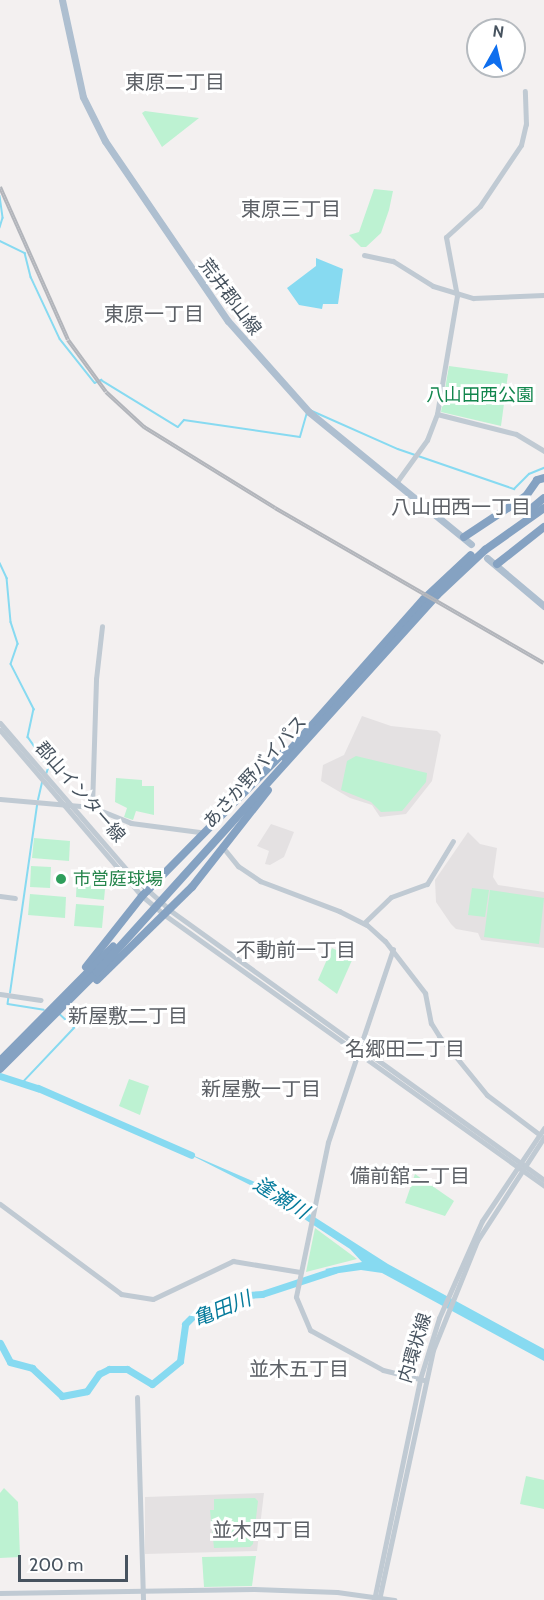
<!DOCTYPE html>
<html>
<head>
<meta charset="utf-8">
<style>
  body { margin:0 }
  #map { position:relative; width:544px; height:1600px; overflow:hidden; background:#f3f0f0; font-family:Cabin,"Noto Sans JP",sans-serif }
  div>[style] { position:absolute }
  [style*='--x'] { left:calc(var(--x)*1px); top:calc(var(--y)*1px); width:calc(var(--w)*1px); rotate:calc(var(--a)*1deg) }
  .education>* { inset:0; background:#e4e1e2 }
  .green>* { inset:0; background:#bdf2d2 }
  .water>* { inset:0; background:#87daf1 }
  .stream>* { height:1.5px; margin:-0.75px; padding:0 0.75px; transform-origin:0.75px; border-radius:0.75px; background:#87daf1 }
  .river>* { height:7px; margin:-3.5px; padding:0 3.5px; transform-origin:3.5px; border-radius:3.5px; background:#87daf1 }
  .minor>* { height:5px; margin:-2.5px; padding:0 2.5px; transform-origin:2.5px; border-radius:2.5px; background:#c0cad3 }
  .major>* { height:7px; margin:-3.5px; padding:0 3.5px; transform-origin:3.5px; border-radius:3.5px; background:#aebfd0 }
  .highway>* { height:8px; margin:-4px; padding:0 4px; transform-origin:4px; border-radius:4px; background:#85a2c2 }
  .rail>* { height:4px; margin-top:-2px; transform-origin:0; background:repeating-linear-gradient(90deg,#fff 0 4.5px,#b2b5bb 0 9px); box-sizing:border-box; border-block:2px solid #b2b5bb }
  .dots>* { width:16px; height:16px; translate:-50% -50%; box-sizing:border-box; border:3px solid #fff; border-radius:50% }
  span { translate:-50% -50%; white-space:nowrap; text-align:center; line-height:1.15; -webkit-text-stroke:6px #fff; paint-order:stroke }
  .street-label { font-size:18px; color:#47535f }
  .park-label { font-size:18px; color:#12864d }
  .leisure-label { font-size:18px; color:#27864d }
  .left { translate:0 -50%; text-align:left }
  .neighbourhood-label { font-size:20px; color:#5c6066 }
  .water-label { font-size:20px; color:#067b9c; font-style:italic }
  .north { position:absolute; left:466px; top:18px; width:60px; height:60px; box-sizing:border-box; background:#fff; border:2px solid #b5babf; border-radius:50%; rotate:8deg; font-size:16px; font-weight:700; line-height:24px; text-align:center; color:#47535f }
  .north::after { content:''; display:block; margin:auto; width:21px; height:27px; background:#0e6eee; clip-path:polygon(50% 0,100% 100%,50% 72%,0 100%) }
  .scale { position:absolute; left:18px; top:1555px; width:110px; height:27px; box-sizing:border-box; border:3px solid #47535f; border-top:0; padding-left:8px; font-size:18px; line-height:21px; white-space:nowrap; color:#47535f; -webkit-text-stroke:4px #fff; paint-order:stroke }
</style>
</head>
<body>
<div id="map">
  <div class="education">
    <div style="clip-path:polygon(362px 716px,391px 726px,437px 731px,441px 735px,432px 781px,406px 814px,380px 817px,372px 805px,350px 798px,321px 781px,323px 765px,344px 755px)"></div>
    <div style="clip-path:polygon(271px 824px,294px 832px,284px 857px,270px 865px,265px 864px,269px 851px,257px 846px)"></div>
    <div style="clip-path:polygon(468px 832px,480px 844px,497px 848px,493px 877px,498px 885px,544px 892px,544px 948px,481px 940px,478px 933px,456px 929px,451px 924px,436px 902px,435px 880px)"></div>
    <div style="clip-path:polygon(264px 1493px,257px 1551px,145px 1554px,145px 1497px)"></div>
  </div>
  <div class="green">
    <div style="clip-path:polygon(145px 111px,160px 113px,199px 118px,162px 147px,142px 113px)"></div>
    <div style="clip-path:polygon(374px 189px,393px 191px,389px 210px,381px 233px,366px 247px,361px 247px,349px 235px,359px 232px)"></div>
    <div style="clip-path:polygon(449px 366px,508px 374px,501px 426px,441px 412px)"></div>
    <div style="clip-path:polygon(356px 756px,427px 773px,426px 782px,402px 811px,381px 812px,371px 802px,341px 790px,347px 761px)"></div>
    <div style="clip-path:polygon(116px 778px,142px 780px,142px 786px,154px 786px,154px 815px,136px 811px,133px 820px,124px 817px,127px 808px,115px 802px)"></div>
    <div style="clip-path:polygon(34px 838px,70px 841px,69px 861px,32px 858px)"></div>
    <div style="clip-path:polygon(31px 866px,51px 867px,50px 888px,30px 887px)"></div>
    <div style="clip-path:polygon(77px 876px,106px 878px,104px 900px,76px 897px)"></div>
    <div style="clip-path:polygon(472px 888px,489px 890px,485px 917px,468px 915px)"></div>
    <div style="clip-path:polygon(490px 890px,544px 898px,539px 944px,484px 937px)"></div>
    <div style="clip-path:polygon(30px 894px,66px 897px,65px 918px,28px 915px)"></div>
    <div style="clip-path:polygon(76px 904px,104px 906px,102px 928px,74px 926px)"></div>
    <div style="clip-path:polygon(332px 948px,353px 958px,337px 994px,318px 980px)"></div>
    <div style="clip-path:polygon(129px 1079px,149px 1086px,140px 1115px,119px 1106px)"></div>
    <div style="clip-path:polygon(415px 1174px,454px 1201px,445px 1216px,405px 1203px)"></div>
    <div style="clip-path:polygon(315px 1228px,357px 1259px,306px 1272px)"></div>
    <div style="clip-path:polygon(526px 1476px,544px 1480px,544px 1509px,520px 1504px)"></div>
    <div style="clip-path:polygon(4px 1488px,18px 1502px,20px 1557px,0 1558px,0 1493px)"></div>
    <div style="clip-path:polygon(255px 1498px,258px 1501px,253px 1544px,250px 1547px,214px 1548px,210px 1510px,214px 1510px,214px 1499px)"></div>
    <div style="clip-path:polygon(256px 1556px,252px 1586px,204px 1587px,202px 1557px)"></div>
  </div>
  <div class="water">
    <div style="clip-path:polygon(316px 258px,343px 269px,338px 304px,323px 304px,322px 309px,299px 305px,287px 288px,316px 266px)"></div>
    <div style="clip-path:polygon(183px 1151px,269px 1188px,388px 1264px,544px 1349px,544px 1361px,382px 1273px,361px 1270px,332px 1274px,325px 1269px,362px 1262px,350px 1249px,260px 1190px)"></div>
  </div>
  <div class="stream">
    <div style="--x:0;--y:196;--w:22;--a:82"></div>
    <div style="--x:3;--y:218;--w:10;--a:107"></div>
    <div style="--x:0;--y:241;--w:28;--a:26"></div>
    <div style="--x:25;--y:253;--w:25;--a:76"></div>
    <div style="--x:31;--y:277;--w:68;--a:64.9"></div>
    <div style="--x:60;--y:339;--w:56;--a:51.5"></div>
    <div style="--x:95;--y:383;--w:7;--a:-27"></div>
    <div style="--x:101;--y:380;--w:90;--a:31.4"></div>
    <div style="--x:178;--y:427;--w:9;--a:-49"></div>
    <div style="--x:184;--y:420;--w:117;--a:8.3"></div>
    <div style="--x:300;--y:437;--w:25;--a:-74"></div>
    <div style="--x:310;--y:410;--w:96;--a:23.9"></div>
    <div style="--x:398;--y:449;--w:123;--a:19"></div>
    <div style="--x:514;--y:489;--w:21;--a:-45"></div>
    <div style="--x:529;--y:474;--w:16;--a:-22"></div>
    <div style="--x:0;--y:563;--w:17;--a:65"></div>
    <div style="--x:7;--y:578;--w:44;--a:84.8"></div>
    <div style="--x:11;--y:622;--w:23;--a:72"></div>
    <div style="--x:18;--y:644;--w:21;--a:109"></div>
    <div style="--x:11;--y:664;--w:51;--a:62.9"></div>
    <div style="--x:34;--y:709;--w:29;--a:102"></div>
    <div style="--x:28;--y:737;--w:37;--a:55"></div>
    <div style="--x:49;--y:767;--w:6;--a:108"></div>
    <div style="--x:38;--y:800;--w:18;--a:-77"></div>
    <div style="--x:10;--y:993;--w:190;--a:-81.8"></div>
    <div style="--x:9;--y:997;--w:7;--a:98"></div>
    <div style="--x:8;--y:1004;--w:36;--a:9"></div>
    <div style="--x:23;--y:1082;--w:74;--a:-46.6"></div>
    <div style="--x:74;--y:1028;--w:19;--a:-137"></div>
  </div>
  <div class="river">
    <div style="--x:0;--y:1076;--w:40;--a:18"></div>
    <div style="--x:38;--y:1088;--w:167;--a:23.6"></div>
    <div style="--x:0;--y:1343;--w:21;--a:62"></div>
    <div style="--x:10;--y:1362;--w:23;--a:15"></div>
    <div style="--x:32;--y:1368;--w:41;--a:43"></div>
    <div style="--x:62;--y:1396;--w:25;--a:-11"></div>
    <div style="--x:87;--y:1391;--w:21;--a:-55"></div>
    <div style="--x:99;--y:1374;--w:11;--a:-27"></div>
    <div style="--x:109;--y:1369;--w:18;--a:0"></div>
    <div style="--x:127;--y:1369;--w:29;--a:31"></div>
    <div style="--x:152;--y:1384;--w:36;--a:-39"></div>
    <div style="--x:180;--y:1361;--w:37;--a:-82"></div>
    <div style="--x:185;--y:1324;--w:13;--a:-45"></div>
    <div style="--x:194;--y:1315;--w:19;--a:-9"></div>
    <div style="--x:213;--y:1312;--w:39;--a:-26"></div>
    <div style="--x:248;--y:1295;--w:14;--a:-4"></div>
    <div style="--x:262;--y:1294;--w:77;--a:-18.2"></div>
  </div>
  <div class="minor">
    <div style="--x:364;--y:255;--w:30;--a:12"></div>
    <div style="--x:393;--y:261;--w:47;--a:32"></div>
    <div style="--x:433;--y:286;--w:42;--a:16.7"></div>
    <div style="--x:473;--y:298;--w:71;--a:-2.4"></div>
    <div style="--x:437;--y:414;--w:120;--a:-80.4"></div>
    <div style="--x:457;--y:296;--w:60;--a:-100.6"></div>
    <div style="--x:446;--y:237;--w:46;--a:-42.4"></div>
    <div style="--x:480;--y:206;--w:73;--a:-56.1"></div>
    <div style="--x:521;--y:145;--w:22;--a:-77"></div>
    <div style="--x:526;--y:124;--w:33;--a:-92"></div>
    <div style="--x:396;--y:483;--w:53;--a:-54.2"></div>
    <div style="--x:427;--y:440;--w:28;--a:-69"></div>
    <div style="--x:437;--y:414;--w:81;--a:14.2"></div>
    <div style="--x:516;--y:434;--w:33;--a:31"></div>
    <div style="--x:0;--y:723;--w:202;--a:49.2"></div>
    <div style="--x:132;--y:876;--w:52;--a:41.9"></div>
    <div style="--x:171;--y:911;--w:460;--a:35.8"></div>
    <div style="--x:0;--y:730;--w:218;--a:49.5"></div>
    <div style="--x:142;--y:896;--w:31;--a:40"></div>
    <div style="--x:166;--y:916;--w:465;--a:35.5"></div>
    <div style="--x:0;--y:799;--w:92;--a:5"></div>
    <div style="--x:92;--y:807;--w:42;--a:22.3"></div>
    <div style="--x:131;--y:823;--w:69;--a:7.5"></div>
    <div style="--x:92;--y:807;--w:128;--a:-88.2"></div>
    <div style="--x:96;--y:679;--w:53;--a:-83.5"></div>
    <div style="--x:225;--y:850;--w:21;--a:51"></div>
    <div style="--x:238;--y:866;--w:27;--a:34"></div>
    <div style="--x:260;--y:881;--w:85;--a:20.8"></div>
    <div style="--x:339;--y:911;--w:31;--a:27"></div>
    <div style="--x:367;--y:925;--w:24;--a:42"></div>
    <div style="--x:385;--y:941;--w:66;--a:52.4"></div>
    <div style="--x:425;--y:993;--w:31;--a:79"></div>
    <div style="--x:431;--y:1023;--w:15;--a:58"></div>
    <div style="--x:439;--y:1036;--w:76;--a:50.9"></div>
    <div style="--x:487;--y:1095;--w:66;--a:37"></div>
    <div style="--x:0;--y:896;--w:15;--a:8"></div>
    <div style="--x:364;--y:923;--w:37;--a:-44"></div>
    <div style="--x:391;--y:897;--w:38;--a:-20"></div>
    <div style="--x:427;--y:884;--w:50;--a:-58.8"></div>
    <div style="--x:393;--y:949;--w:204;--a:108.6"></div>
    <div style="--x:328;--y:1142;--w:158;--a:101.7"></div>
    <div style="--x:296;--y:1297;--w:36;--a:67"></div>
    <div style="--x:310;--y:1330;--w:83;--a:28.7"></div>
    <div style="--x:383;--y:1370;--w:42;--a:13.7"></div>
    <div style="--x:0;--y:994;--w:41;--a:8.3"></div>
    <div style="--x:0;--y:1204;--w:151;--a:36.6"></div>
    <div style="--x:121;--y:1294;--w:32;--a:9"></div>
    <div style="--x:153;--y:1299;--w:89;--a:-25.4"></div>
    <div style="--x:233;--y:1261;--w:68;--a:9.3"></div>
    <div style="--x:137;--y:1397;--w:203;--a:88.3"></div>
    <div style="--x:0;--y:1593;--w:254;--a:-0.9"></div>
    <div style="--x:254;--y:1589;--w:83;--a:2.1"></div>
    <div style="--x:337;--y:1592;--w:58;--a:8"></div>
    <div style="--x:374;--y:1600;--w:226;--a:-78.2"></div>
    <div style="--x:420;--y:1379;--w:64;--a:-72.7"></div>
    <div style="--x:439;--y:1318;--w:106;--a:-66.1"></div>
    <div style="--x:482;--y:1221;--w:112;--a:-56.3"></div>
    <div style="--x:379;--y:1600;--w:256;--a:-77.8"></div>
    <div style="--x:433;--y:1350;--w:118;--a:-68"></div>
    <div style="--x:477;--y:1241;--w:124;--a:-57.2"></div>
  </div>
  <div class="major">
    <div style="--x:62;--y:0;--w:99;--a:77.8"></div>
    <div style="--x:83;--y:97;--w:49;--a:63.4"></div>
    <div style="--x:105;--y:141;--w:218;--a:55.7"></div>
    <div style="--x:228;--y:321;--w:122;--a:48.3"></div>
    <div style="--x:309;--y:412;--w:209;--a:39.2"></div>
    <div style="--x:487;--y:558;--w:75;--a:40.1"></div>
  </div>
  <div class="highway">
    <div style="--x:526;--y:513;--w:23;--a:-40"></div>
    <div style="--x:464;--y:537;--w:74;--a:-33.5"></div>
    <div style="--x:526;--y:496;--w:19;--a:-55"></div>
    <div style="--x:537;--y:480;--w:7;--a:-16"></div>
    <div style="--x:497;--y:564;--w:60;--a:-38.2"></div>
    <div style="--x:284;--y:757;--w:211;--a:-48.5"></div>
    <div style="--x:424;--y:599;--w:64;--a:-43.1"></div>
    <div style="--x:86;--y:967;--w:90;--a:-51.7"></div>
    <div style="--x:142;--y:896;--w:205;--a:-45.4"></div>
    <div style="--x:97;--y:980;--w:133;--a:-44.4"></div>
    <div style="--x:192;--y:887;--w:123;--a:-51.9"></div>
    <div style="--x:0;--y:1061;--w:161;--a:-45.3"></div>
    <div style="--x:0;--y:1069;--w:137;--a:-45"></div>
    <div style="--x:97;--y:972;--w:508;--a:-47.95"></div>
    <div style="--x:437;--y:595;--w:66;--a:-43.2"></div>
    <div style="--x:485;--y:550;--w:72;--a:-35.4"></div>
  </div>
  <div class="rail">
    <div style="--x:0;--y:187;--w:167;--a:66"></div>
    <div style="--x:68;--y:340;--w:64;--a:53.8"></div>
    <div style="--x:106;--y:392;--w:52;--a:42.6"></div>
    <div style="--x:144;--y:427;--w:154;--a:31.7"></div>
    <div style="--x:275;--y:508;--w:310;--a:30"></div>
  </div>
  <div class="dots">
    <div style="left:61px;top:879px;background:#2e9e5b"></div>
  </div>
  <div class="street-label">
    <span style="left:230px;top:297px;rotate:53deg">荒井郡山線</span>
    <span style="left:255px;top:772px;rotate:-48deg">あさか野バイパス</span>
    <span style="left:80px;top:792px;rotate:49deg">郡山インター線</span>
    <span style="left:415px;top:1348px;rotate:-73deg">内環状線</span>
  </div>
  <div class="park-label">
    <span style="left:480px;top:395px">八山田西公園</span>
  </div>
  <div class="leisure-label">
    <span class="left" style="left:73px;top:879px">市営庭球場</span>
  </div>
  <div class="neighbourhood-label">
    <span style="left:175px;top:82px">東原二丁目</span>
    <span style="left:291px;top:209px">東原三丁目</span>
    <span style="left:154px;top:314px">東原一丁目</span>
    <span style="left:461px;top:507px">八山田西一丁目</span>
    <span style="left:296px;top:950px">不動前一丁目</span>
    <span style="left:128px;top:1016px">新屋敷二丁目</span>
    <span style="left:405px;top:1049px">名郷田二丁目</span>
    <span style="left:261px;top:1089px">新屋敷一丁目</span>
    <span style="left:410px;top:1176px">備前舘二丁目</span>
    <span style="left:299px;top:1369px">並木五丁目</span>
    <span style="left:262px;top:1530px">並木四丁目</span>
  </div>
  <div class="water-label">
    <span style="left:281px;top:1198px;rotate:32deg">逢瀬川</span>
    <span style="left:222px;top:1309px;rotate:-22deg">亀田川</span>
  </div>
  <div class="north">N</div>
  <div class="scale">200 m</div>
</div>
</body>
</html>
